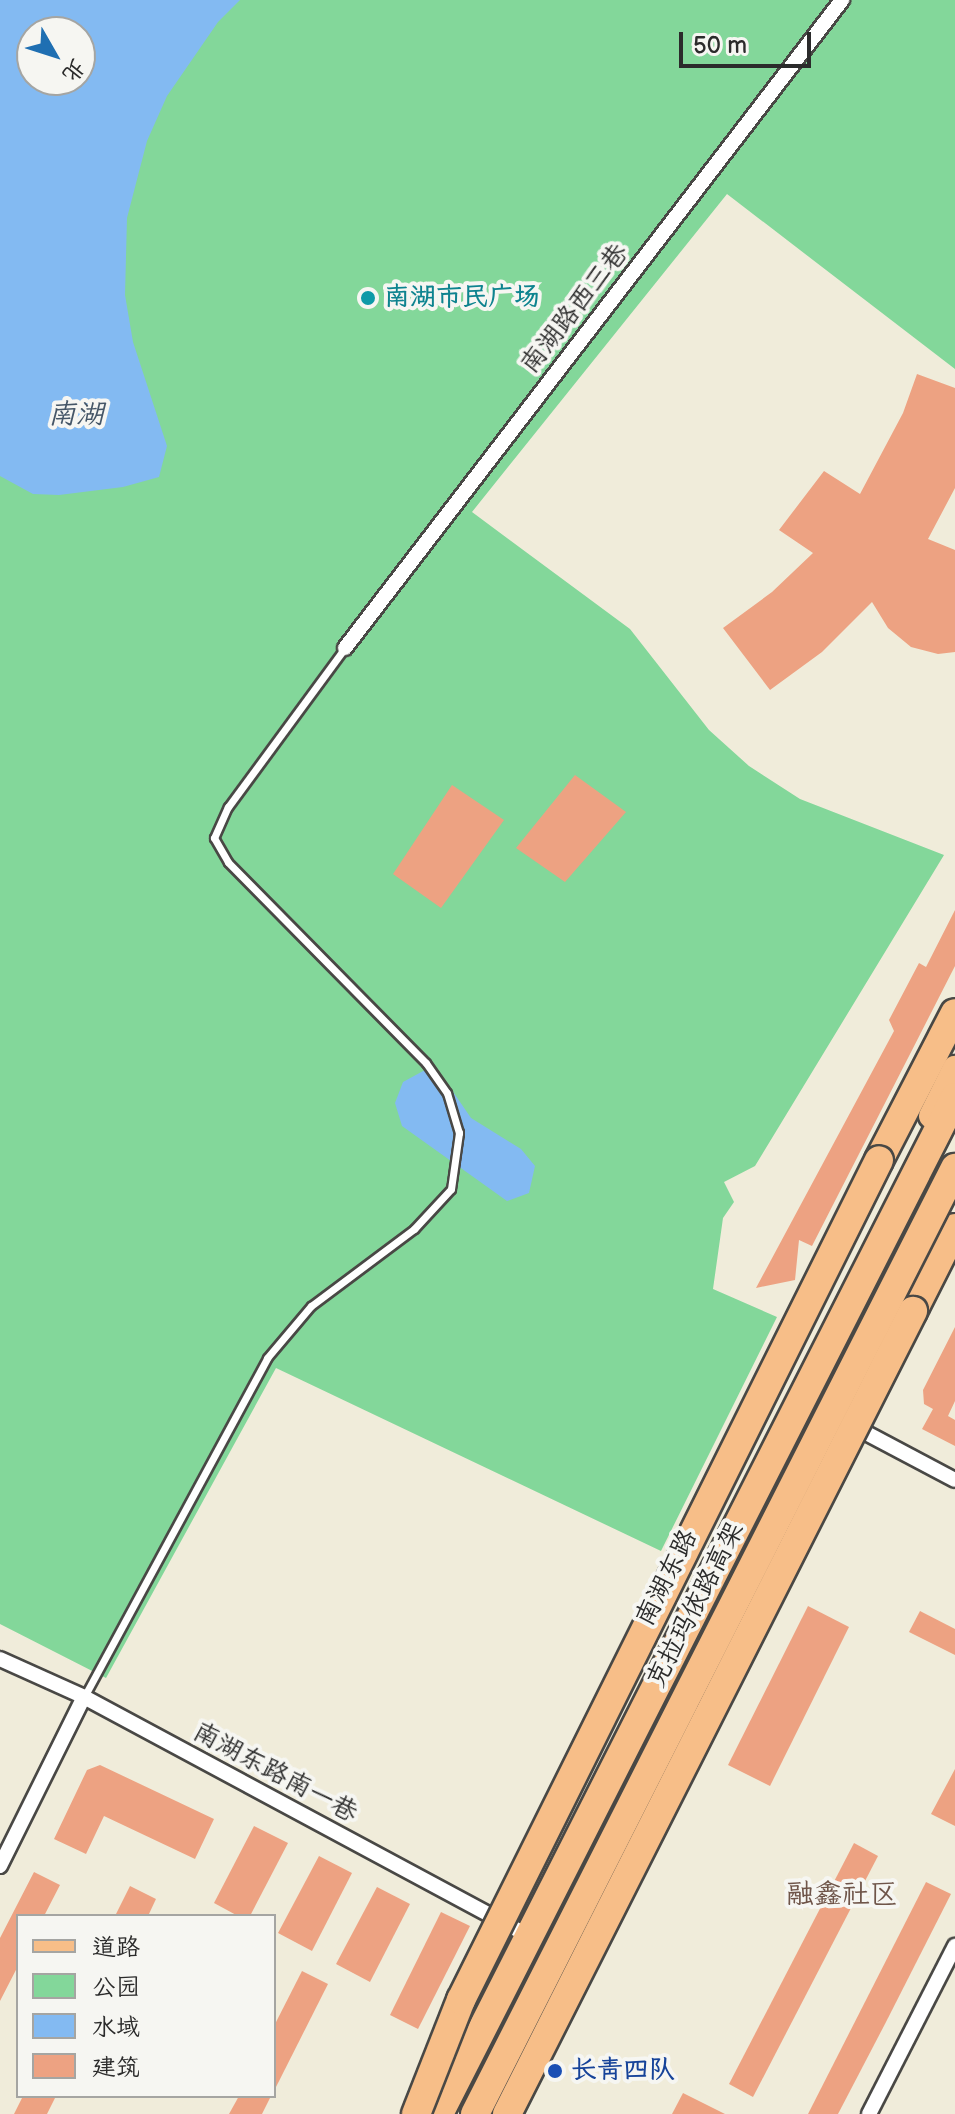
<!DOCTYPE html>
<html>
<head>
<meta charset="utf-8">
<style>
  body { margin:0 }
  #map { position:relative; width:955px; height:2114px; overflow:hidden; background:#f0ecda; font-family:"Balsamiq Sans","LXGW WenKai TC",sans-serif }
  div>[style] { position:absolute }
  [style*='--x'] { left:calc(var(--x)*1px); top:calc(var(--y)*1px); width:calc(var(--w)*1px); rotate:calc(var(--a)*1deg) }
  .green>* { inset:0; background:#83d79a }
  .water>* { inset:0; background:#83baf2 }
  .building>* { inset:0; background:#eda282 }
  .roads { filter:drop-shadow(2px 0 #494845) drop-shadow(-2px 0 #494845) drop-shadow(0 2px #494845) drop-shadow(0 -2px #494845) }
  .lane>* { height:7px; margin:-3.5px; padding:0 3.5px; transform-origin:3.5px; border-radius:3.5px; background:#fff }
  .street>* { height:14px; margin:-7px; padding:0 7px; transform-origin:7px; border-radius:7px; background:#fff }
  .primary>* { height:24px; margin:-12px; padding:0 12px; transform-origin:12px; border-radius:12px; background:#f7be88 }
  .highway>* { height:28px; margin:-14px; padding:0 14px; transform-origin:14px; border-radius:14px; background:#f7be88 }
  .bridges { filter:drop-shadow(2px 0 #494845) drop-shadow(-2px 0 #494845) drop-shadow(0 2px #494845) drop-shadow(0 -2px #494845) }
  .highway-bridge>* { height:28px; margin:-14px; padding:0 14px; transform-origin:14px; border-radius:14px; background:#f7be88 }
  .dots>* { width:22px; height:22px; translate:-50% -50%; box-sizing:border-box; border:4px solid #f6f6f2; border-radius:50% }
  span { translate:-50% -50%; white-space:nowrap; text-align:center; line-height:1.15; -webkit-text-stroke:8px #f6f6f2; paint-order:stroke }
  .culture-label { font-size:26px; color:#0d838f; font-weight:700 }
  .left { translate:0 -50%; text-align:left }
  .street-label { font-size:26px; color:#2b2b2b }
  .transit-label { font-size:26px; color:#164399; font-weight:700 }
  .water-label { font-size:28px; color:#455667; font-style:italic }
  .neighbourhood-label { font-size:28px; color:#6f5549 }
  .legend { position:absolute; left:16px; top:1914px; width:260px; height:184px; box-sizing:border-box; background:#f6f6f2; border:2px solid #a5a5a2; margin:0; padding:10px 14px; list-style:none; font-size:24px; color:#2b2b2b }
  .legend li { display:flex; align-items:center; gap:16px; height:40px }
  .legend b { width:40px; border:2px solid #a5a5a2 }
  .north { position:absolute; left:16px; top:16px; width:80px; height:80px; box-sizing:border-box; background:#f6f6f2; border:2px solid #a5a5a2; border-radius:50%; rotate:129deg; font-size:22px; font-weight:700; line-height:32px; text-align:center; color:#2b2b2b }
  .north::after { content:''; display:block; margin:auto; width:28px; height:36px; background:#1f6fb2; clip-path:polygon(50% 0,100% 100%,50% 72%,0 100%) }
  .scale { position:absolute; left:679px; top:32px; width:132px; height:36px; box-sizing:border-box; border:4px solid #2b2b2b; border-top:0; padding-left:10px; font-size:24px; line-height:28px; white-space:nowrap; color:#2b2b2b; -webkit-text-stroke:6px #f6f6f2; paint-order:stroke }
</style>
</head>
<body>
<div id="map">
  <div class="green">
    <div style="clip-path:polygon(evenodd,0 0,955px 0,955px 369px,727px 194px,472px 512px,630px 629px,709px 730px,749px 766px,800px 799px,944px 855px,755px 1166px,724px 1182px,734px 1202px,723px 1218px,713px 1289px,777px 1317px,661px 1551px,276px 1368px,106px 1678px,0 1624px,0 0,32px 32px,80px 32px,80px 80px,32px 80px,32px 32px)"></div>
  </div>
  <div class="water">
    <div style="clip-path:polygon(evenodd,0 0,240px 0,218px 22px,167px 96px,147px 141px,127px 218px,125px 295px,133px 342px,167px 446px,159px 477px,123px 487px,59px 495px,33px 494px,0 476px,0 0,32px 32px,80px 32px,80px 80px,32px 80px,32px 32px)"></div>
    <div style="clip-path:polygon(425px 1070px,447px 1083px,471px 1118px,521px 1149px,535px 1166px,529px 1193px,507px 1201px,402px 1126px,395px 1103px,403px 1082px)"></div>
  </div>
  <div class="building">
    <div style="clip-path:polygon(917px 374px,955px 388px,955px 488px,928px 539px,955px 550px,955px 652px,938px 654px,911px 647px,888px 628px,872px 602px,822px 652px,770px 690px,723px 628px,772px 592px,813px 553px,779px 530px,824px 471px,860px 494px,903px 413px)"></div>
    <div style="clip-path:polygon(575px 775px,626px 812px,565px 882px,516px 848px)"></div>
    <div style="clip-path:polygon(452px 785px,504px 820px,441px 908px,393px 874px)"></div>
    <div style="clip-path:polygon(955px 910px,955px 966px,812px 1246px,799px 1240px,795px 1280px,756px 1288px,894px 1031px,889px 1020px,919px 963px,926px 967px)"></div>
    <div style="clip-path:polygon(955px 1327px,955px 1401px,948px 1416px,955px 1420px,955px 1446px,922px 1429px,933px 1409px,924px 1404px,923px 1390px)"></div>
    <div style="clip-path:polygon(808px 1606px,849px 1627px,770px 1786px,728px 1765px)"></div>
    <div style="clip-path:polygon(920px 1611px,955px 1629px,955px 1655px,909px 1632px)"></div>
    <div style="clip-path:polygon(100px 1765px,214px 1819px,195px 1859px,104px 1816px,86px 1854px,54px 1839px,87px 1770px)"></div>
    <div style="clip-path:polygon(955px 1769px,955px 1826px,931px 1814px)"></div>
    <div style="clip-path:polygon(254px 1826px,288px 1843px,250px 1916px,238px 1916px,214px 1903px)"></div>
    <div style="clip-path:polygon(854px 1843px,878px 1856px,753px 2097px,729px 2084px)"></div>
    <div style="clip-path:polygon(319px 1856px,352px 1873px,312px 1951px,278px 1933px)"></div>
    <div style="clip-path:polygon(34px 1872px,60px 1885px,44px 1916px,18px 1916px,18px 1966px,0 2001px,0 1938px)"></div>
    <div style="clip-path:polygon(926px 1882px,951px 1894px,886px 2022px,838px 2114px,808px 2114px)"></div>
    <div style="clip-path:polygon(130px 1886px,156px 1899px,148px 1916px,115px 1916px)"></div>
    <div style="clip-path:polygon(377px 1887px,410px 1904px,370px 1982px,336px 1964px)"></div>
    <div style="clip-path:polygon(441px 1912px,470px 1926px,418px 2029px,390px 2015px)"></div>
    <div style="clip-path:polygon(302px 1971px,328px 1984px,274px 2091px,274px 2026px)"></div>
    <div style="clip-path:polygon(683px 2093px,725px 2114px,672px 2114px)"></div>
    <div style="clip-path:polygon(23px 2096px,56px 2096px,47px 2114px,14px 2114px)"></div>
    <div style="clip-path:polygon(239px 2096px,271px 2096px,262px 2114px,229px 2114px)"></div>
  </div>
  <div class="roads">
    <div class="lane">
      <div style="--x:84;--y:1697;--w:385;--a:-61.6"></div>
      <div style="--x:267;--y:1358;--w:68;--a:-49.8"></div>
      <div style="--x:311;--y:1306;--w:129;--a:-36.8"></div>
      <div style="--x:414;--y:1229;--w:54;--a:-47.2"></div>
      <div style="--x:451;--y:1189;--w:57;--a:-81.9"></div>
      <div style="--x:459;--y:1133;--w:42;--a:-106.7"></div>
      <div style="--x:447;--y:1093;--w:37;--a:-125"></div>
      <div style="--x:426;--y:1063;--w:282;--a:-134.6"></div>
      <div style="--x:228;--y:862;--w:28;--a:-120"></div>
      <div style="--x:214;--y:838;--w:34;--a:-66"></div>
      <div style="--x:228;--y:807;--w:197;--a:-53.7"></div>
    </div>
    <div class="street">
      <div style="--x:345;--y:648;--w:817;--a:-52.51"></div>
      <div style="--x:853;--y:1426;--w:115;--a:27.9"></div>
      <div style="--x:0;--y:1659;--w:92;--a:24.3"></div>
      <div style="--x:84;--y:1697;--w:501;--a:28.25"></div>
      <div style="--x:0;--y:1866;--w:189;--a:-63.6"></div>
      <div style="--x:869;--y:2114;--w:189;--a:-62.9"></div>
    </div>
    <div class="primary">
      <div style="--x:931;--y:1116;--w:54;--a:-63.4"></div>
    </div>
    <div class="highway">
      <div style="--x:879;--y:1160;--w:165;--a:-62.7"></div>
      <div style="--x:913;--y:1311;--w:93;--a:-63.2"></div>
      <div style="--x:439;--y:2114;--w:1140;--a:-63.1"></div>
    </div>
  </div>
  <div class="bridges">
    <div class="highway-bridge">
      <div style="--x:416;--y:2114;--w:123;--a:-68.5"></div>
      <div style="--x:461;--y:2000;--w:938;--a:-63.54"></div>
      <div style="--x:475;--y:2114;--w:1061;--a:-63.1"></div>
      <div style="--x:507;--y:2114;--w:900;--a:-63.18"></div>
    </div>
  </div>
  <div class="dots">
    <div style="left:368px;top:298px;background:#0f9aa8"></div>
    <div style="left:555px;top:2071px;background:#1a4fb4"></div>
  </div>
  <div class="culture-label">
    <span class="left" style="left:384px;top:298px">南湖市民广场</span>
  </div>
  <div class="street-label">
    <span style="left:575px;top:309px;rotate:-52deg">南湖路西三巷</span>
    <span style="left:667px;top:1578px;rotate:-63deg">南湖东路</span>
    <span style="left:696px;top:1605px;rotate:-63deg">克拉玛依路高架</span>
    <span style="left:275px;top:1773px;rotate:28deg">南湖东路南一巷</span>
  </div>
  <div class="transit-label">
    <span class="left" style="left:571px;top:2071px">长青四队</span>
  </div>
  <div class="water-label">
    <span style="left:76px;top:415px">南湖</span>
  </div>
  <div class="neighbourhood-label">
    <span style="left:842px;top:1895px">融鑫社区</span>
  </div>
  <ul class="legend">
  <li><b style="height:10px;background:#f7be88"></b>道路</li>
  <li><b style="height:22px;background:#83d79a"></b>公园</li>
  <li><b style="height:22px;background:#83baf2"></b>水域</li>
  <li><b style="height:22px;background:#eda282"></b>建筑</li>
  </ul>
  <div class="north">北</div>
  <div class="scale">50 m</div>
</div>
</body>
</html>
